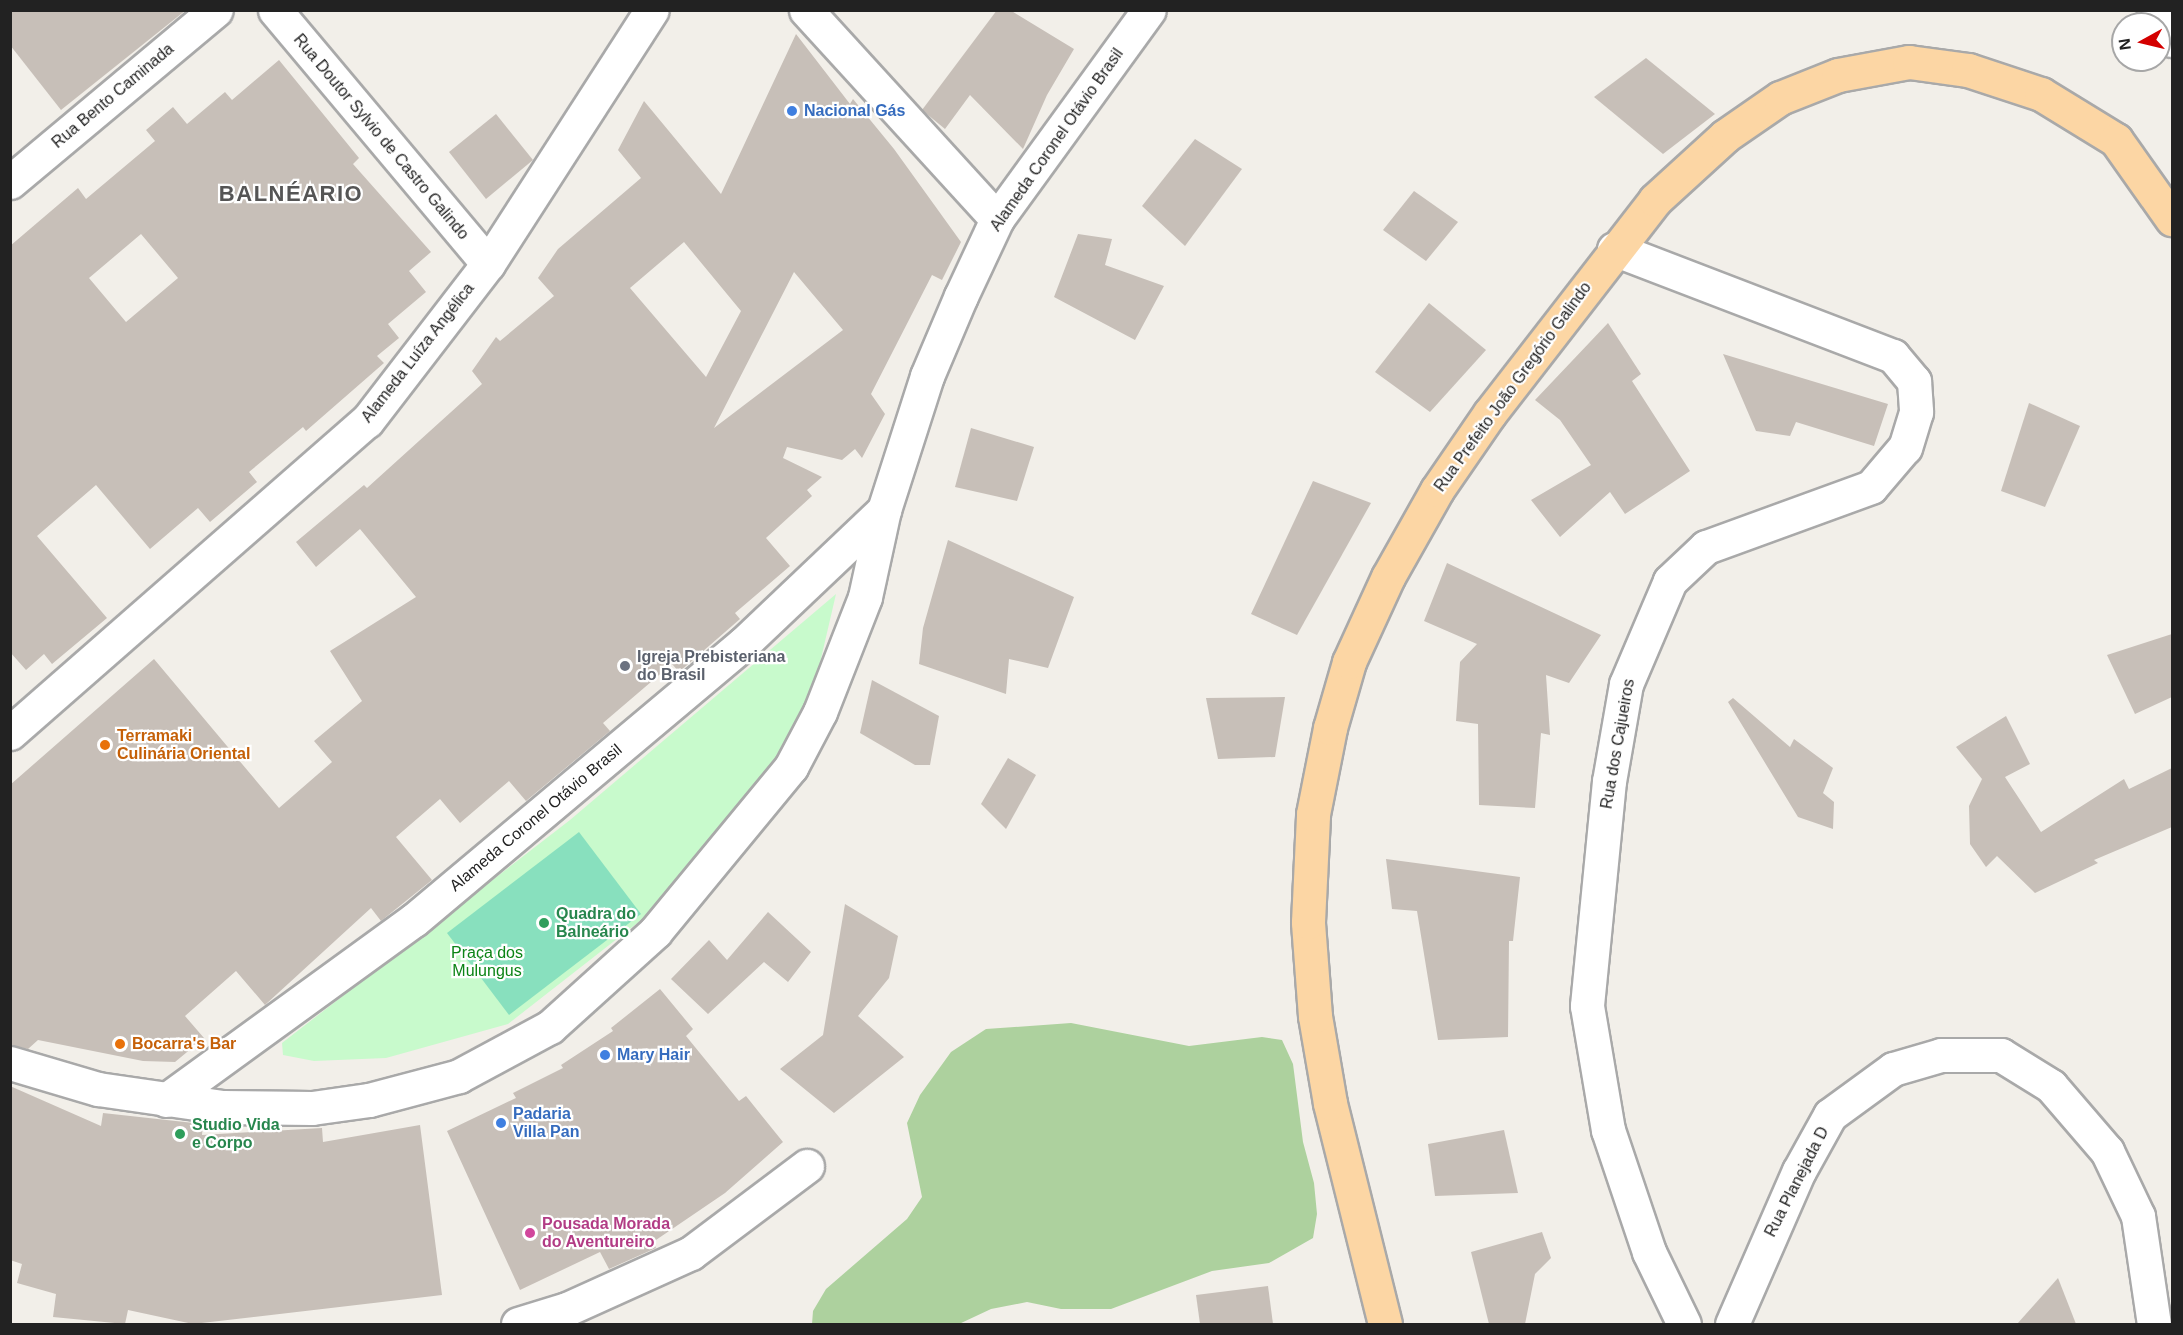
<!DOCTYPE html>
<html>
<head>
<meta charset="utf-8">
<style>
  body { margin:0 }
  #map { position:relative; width:2183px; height:1335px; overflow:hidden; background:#f2efe9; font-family:Arial,sans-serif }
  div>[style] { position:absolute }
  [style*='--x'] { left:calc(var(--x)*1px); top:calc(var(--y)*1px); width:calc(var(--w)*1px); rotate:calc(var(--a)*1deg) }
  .forest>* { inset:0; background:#add19e }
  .park>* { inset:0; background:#c8facc }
  .pitch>* { inset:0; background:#88e0be }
  .building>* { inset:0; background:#c7bfb8 }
  .roads { filter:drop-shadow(2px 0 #a9a9a9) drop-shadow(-2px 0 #a9a9a9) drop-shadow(0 2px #a9a9a9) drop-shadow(0 -2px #a9a9a9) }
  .minor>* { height:33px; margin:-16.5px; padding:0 16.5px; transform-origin:16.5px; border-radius:16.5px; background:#fff }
  .major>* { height:33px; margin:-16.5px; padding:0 16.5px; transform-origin:16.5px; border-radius:16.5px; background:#fcd6a4 }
  .dots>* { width:16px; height:16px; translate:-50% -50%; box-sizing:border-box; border:3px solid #fff; border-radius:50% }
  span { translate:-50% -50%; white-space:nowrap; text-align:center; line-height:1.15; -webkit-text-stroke:4.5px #fff; paint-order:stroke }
  .street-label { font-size:16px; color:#222 }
  .shop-label { font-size:16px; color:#366cbe; font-weight:700 }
  .left { translate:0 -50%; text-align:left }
  .worship-label { font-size:16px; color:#5b616d; font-weight:700 }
  .food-label { font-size:16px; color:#c56008; font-weight:700 }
  .leisure-label { font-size:16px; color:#27864d; font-weight:700 }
  .park-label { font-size:16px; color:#0c8416 }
  .hotel-label { font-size:16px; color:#b23c85; font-weight:700 }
  .district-label { font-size:22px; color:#555; font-weight:700; letter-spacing:1.5px }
  .frame { position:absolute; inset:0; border:12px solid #222; pointer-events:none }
  .north { position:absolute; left:2111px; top:12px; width:60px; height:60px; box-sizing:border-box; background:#fff; border:2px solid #a7a7a7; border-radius:50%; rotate:262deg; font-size:16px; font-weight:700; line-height:24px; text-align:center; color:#222 }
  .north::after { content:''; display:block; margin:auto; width:21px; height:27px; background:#d40000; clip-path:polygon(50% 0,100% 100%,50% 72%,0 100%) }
</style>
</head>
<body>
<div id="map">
  <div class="forest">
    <div style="clip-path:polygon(1071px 1023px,1189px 1046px,1262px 1037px,1282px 1040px,1293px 1064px,1303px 1142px,1314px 1183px,1317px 1214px,1313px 1238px,1269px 1263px,1212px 1271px,1111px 1309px,1061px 1309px,1027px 1302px,991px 1309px,959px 1324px,812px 1324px,813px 1311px,826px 1289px,907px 1219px,922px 1197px,907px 1123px,920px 1095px,951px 1052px,986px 1029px)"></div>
  </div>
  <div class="park">
    <div style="clip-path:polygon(836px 594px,813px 693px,775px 759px,645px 917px,508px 1024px,386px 1058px,314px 1061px,283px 1055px,282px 1043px,570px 820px)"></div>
  </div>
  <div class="pitch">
    <div style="clip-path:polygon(579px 832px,641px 914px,509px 1015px,447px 933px)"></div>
  </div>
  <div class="building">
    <div style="clip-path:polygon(10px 10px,186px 10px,61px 110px,10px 45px)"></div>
    <div style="clip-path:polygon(997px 10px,1010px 10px,1074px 49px,1047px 95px,1023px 149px,970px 95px,945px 129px,922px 110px)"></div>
    <div style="clip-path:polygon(evenodd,796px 34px,850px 104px,853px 99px,894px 149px,961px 242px,942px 280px,932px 275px,871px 394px,885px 414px,862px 458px,855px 449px,842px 460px,787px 447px,783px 458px,822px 477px,807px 490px,812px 496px,766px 538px,790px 566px,735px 613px,740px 619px,679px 672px,672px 664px,603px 723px,610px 731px,526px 801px,509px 781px,460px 823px,440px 799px,396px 837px,432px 880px,381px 921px,371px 908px,265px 1005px,236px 971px,185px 1016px,204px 1038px,175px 1062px,143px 1061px,38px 1040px,28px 1049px,10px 1045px,10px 785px,154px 659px,279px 808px,332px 762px,314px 741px,362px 701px,330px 651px,416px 597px,360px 529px,316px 567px,296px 542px,364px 485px,367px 488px,482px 384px,472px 371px,496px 337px,500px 341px,554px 296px,538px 278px,558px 249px,641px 178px,618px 150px,644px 101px,721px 194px,796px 34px,684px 242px,741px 311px,706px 377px,630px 288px,684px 242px,796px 34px,794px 272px,843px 330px,714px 428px,794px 272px)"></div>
    <div style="clip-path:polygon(1646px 58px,1715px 114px,1663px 154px,1594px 97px)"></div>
    <div style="clip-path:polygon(evenodd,279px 60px,359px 158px,353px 164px,431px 252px,409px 271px,426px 292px,388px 324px,399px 338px,377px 356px,384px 363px,306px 431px,303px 427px,249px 472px,257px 482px,210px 522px,198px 508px,150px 549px,96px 485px,37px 536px,107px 618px,52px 664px,44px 654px,26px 670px,10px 652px,10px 246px,78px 188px,86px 199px,155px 141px,146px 130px,173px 107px,187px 124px,225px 92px,232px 100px,279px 60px,141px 234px,178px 278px,126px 322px,89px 278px,141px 234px)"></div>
    <div style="clip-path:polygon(496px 114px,533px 160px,486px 199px,449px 152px)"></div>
    <div style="clip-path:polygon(1195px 139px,1242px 169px,1185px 246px,1142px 206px)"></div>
    <div style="clip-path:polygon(1414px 191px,1458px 222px,1426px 261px,1383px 230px)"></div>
    <div style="clip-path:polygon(1078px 234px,1112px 239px,1105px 265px,1164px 286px,1135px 340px,1054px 297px)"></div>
    <div style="clip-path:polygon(1429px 303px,1486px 350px,1430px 412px,1375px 372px)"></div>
    <div style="clip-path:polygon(1608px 323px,1641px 374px,1632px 381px,1690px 471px,1625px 514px,1610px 492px,1560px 537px,1531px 500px,1591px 465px,1560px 420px,1535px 400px)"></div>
    <div style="clip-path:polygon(1723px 354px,1888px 404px,1874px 446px,1796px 422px,1790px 436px,1756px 431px)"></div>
    <div style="clip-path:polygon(2029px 403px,2080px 426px,2045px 507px,2001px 491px)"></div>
    <div style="clip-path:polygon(971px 428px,1034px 447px,1017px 501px,955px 487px)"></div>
    <div style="clip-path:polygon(1313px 481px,1371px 503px,1297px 635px,1251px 614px)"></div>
    <div style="clip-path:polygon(948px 540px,1074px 597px,1048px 668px,1009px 659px,1006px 694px,919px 664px,923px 628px)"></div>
    <div style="clip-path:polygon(1447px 563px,1601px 635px,1569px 683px,1546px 675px,1550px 735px,1541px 733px,1535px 808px,1479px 805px,1478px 724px,1456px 721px,1460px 662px,1477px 644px,1424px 621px)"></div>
    <div style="clip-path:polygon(2172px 634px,2172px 697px,2135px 714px,2107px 655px)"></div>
    <div style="clip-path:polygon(872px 680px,939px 716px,930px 765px,915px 765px,860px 733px)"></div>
    <div style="clip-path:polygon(1285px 697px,1275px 757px,1218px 759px,1206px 698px)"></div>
    <div style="clip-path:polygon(1733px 698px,1790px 747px,1794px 739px,1833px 768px,1823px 793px,1834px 802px,1833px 829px,1798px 817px,1728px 702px)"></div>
    <div style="clip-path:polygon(2006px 716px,2030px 764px,2005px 777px,2041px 832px,2124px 779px,2129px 789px,2172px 768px,2172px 827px,2094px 860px,2098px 863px,2035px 893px,1997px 856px,1986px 867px,1970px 844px,1969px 806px,1982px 779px,1956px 747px)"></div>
    <div style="clip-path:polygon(1008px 758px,1036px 775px,1006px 829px,981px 804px)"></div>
    <div style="clip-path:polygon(1386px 859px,1520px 877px,1513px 941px,1509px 941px,1508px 1037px,1438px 1040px,1417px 911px,1392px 909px)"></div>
    <div style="clip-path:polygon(845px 904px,898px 936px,889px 978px,858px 1016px,904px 1057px,834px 1113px,780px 1069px,823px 1035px)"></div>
    <div style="clip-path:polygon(768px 912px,811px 952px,788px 982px,764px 962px,708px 1014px,671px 979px,709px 940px,727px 960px)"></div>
    <div style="clip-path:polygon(660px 989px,693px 1029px,686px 1036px,739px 1101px,746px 1096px,783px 1142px,725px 1193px,653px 1242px,656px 1248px,609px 1269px,600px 1252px,520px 1290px,447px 1131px,516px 1098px,513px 1093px,563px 1068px,561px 1065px,613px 1031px,611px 1028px)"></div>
    <div style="clip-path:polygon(10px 1086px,101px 1126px,103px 1113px,203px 1124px,202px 1135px,322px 1128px,323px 1142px,420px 1125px,442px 1295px,193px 1324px,128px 1310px,125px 1324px,53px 1317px,56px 1294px,17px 1283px,22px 1264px,10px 1260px)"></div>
    <div style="clip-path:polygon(1504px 1130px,1518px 1193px,1435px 1196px,1428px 1144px)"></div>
    <div style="clip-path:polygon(1542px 1232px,1551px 1258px,1535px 1274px,1525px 1324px,1489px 1324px,1471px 1252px)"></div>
    <div style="clip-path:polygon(2058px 1278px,2076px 1324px,2017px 1324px)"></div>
    <div style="clip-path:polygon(1268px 1286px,1273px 1324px,1200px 1324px,1196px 1295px)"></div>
  </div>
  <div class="roads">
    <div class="minor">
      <div style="--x:275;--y:10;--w:331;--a:50"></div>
      <div style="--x:806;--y:10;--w:283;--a:47.6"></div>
      <div style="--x:2154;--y:10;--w:35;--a:59"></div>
      <div style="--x:10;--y:182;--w:268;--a:-39.9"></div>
      <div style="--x:1614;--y:249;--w:299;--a:21"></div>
      <div style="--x:1893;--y:356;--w:33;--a:50"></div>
      <div style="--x:1914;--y:381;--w:31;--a:86"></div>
      <div style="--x:1916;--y:412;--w:37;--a:107"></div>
      <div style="--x:1905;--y:447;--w:52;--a:130.4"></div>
      <div style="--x:1871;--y:487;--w:176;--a:160"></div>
      <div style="--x:1706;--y:547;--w:50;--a:136.6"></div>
      <div style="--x:1670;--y:581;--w:112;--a:113.1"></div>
      <div style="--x:1626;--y:684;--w:98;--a:99.9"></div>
      <div style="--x:1609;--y:781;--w:226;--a:95.6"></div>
      <div style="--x:1587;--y:1006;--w:126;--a:80.4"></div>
      <div style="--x:1608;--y:1130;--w:129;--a:71.4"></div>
      <div style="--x:1649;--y:1252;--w:80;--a:64.1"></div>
      <div style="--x:10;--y:733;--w:474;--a:-41.2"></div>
      <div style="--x:367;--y:421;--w:198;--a:-52.4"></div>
      <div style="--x:488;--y:264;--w:302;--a:-57.2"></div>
      <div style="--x:10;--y:1063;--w:92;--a:16.5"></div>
      <div style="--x:98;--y:1089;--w:126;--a:8.2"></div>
      <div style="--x:223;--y:1107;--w:89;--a:0.6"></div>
      <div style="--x:312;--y:1108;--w:58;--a:-8"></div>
      <div style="--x:369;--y:1100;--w:93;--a:-14.9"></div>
      <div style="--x:459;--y:1076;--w:103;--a:-28.3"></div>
      <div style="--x:550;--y:1027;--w:142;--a:-42.1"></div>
      <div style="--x:655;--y:932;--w:214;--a:-50.5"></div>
      <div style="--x:791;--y:767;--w:62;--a:-62.2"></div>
      <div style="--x:820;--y:712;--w:123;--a:-68.6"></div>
      <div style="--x:865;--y:597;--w:89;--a:-77.7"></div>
      <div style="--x:884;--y:510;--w:141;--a:-72.2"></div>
      <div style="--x:927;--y:376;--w:87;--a:-67"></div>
      <div style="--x:961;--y:296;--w:85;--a:-64.9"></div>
      <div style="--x:997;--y:219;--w:258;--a:-54"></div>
      <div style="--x:166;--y:1100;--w:306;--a:-36"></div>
      <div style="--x:414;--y:920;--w:431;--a:-40"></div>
      <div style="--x:744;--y:643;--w:193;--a:-43.5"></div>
      <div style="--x:518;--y:1324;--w:51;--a:-17"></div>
      <div style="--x:567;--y:1309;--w:136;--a:-24.3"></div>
      <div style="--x:691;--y:1253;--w:145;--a:-36.9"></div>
      <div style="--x:1732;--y:1324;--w:167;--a:-66.4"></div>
      <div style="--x:1799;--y:1171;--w:64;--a:-61"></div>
      <div style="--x:1830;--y:1115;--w:78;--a:-36.1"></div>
      <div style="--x:1893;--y:1069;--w:50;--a:-16.3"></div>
      <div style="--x:1941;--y:1055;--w:60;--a:0"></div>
      <div style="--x:2001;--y:1055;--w:59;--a:31.8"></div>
      <div style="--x:2051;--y:1086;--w:86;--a:49.3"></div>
      <div style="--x:2107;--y:1151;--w:72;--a:64.5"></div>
      <div style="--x:2138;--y:1216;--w:109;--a:81.6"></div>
    </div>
    <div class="major">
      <div style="--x:1385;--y:1324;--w:228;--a:-104"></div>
      <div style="--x:1330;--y:1103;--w:88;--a:-99.8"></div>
      <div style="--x:1315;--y:1016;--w:94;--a:-94.3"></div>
      <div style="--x:1308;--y:922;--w:108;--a:-87.3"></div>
      <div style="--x:1313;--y:814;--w:88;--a:-78.8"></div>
      <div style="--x:1330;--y:728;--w:69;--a:-73.9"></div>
      <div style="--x:1349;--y:662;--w:94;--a:-65.4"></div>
      <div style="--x:1388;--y:577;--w:100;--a:-60.6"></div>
      <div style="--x:1437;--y:490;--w:93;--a:-55.5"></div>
      <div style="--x:1490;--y:413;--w:269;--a:-52.2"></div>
      <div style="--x:1655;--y:200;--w:95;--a:-42.4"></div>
      <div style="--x:1725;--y:136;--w:67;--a:-34.6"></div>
      <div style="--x:1780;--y:98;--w:62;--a:-21.6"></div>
      <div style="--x:1838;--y:75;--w:72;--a:-10.4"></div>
      <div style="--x:1909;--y:62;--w:60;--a:7.7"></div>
      <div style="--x:1968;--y:70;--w:77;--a:18.2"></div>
      <div style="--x:2041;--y:94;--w:88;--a:31.5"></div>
      <div style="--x:2116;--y:140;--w:97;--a:54.7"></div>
    </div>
  </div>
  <div class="dots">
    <div style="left:792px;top:111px;background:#3f7fe0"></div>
    <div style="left:625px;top:666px;background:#6b7280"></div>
    <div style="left:105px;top:745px;background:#e8710a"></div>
    <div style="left:544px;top:923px;background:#2e9e5b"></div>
    <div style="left:120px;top:1044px;background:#e8710a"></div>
    <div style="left:605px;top:1055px;background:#3f7fe0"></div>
    <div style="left:501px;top:1123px;background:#3f7fe0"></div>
    <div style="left:180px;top:1134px;background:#2e9e5b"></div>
    <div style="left:530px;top:1233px;background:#d1479c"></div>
  </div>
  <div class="street-label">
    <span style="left:113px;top:96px;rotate:-40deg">Rua Bento Caminada</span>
    <span style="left:381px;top:137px;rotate:50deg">Rua Doutor Sylvio de Castro Galindo</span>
    <span style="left:1057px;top:140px;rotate:-55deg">Alameda Coronel Otávio Brasil</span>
    <span style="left:418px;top:353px;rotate:-52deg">Alameda Luíza Angélica</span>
    <span style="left:1513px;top:387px;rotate:-54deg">Rua Prefeito João Gregório Galindo</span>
    <span style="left:1618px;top:744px;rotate:-80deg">Rua dos Cajueiros</span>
    <span style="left:536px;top:818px;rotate:-40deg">Alameda Coronel Otávio Brasil</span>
    <span style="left:1797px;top:1182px;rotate:-63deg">Rua Planejada D</span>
  </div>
  <div class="shop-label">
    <span class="left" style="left:804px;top:111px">Nacional Gás</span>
    <span class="left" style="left:617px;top:1055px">Mary Hair</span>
    <span class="left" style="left:513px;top:1123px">Padaria<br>Villa Pan</span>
  </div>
  <div class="worship-label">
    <span class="left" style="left:637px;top:666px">Igreja Prebisteriana<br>do Brasil</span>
  </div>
  <div class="food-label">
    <span class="left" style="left:117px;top:745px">Terramaki<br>Culinária Oriental</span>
    <span class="left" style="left:132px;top:1044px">Bocarra's Bar</span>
  </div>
  <div class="leisure-label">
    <span class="left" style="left:556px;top:923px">Quadra do<br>Balneário</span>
    <span class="left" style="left:192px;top:1134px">Studio Vida<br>e Corpo</span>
  </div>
  <div class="park-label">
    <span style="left:487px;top:962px">Praça dos<br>Mulungus</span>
  </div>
  <div class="hotel-label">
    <span class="left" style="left:542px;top:1233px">Pousada Morada<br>do Aventureiro</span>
  </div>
  <div class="district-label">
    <span style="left:291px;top:194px">BALNÉARIO</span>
  </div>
  <div class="frame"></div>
  <div class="north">N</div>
</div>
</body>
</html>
